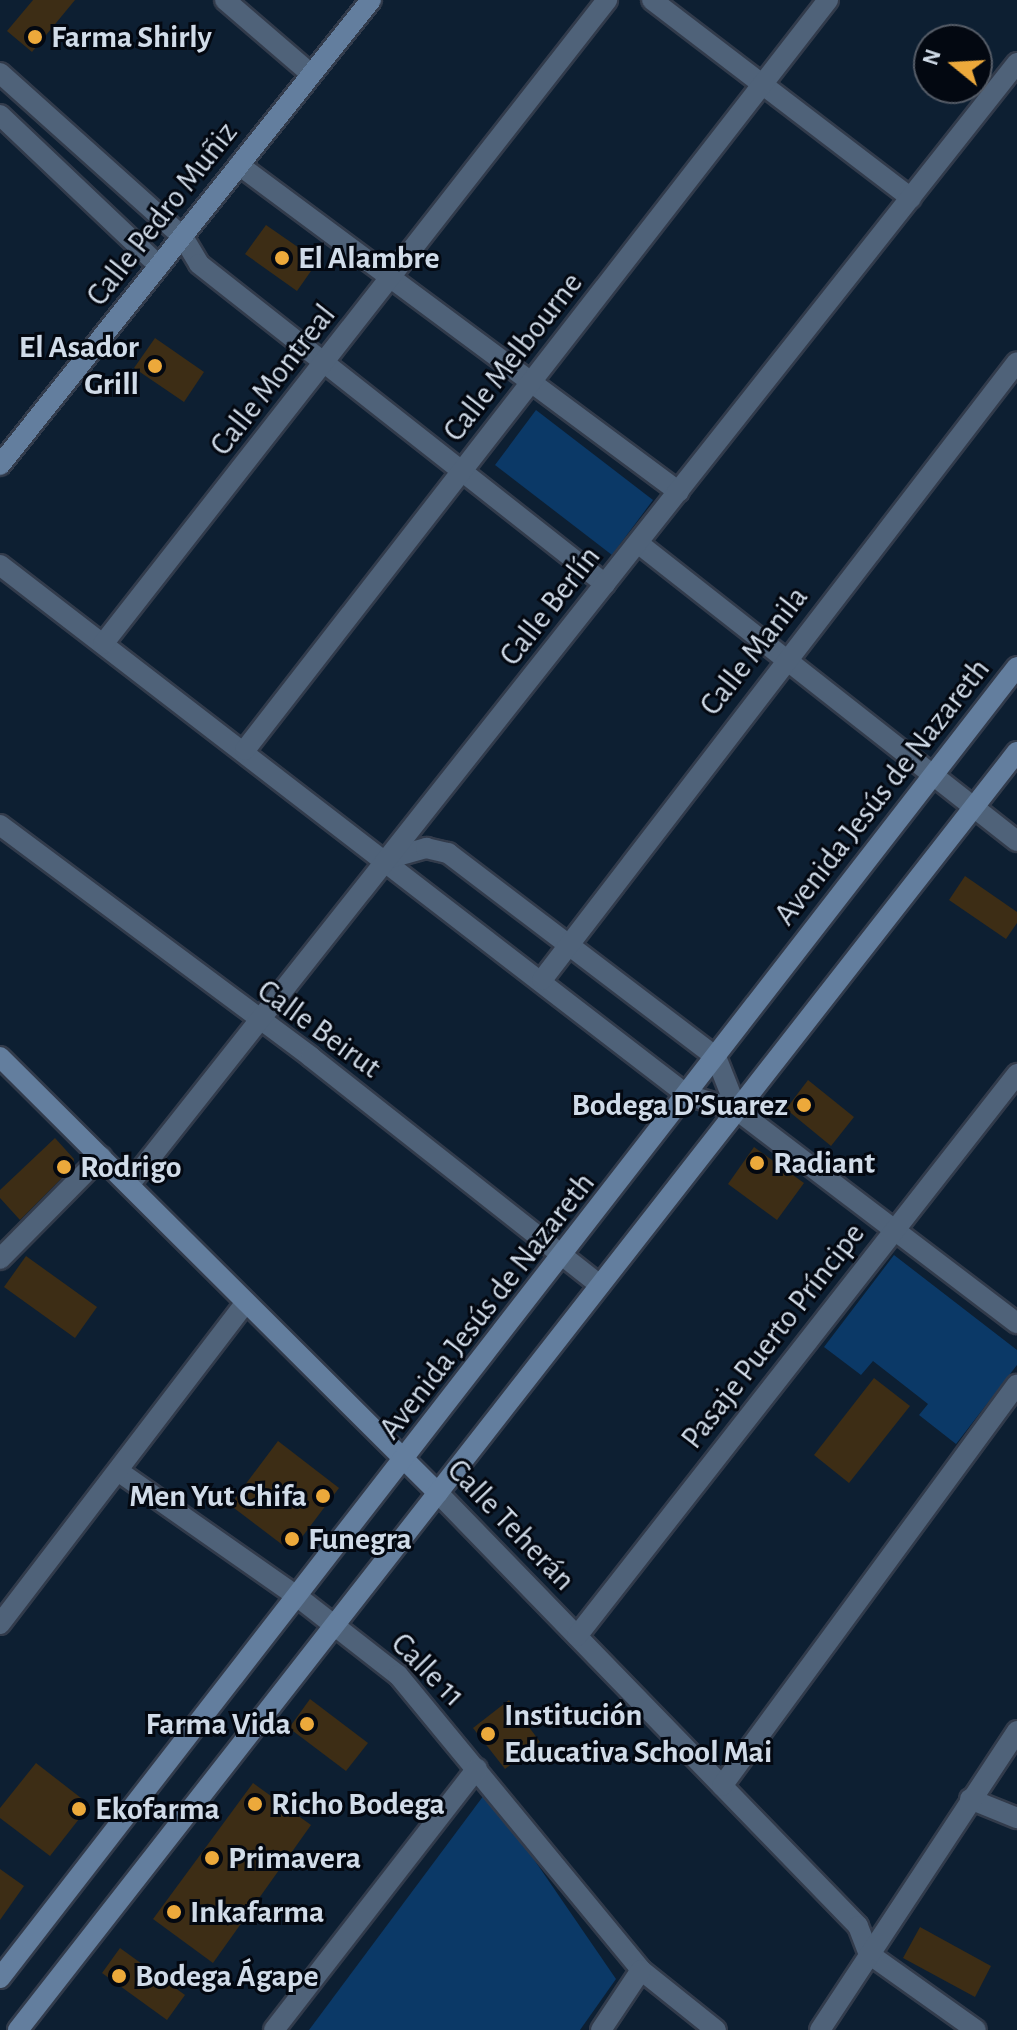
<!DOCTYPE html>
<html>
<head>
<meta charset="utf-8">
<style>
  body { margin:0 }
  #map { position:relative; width:1017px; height:2030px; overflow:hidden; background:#0d1f32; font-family:"Alegreya Sans",sans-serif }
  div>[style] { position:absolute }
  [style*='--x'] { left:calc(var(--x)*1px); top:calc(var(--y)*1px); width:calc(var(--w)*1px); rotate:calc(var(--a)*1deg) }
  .green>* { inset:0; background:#0b3967 }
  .building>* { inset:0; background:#3d2d15 }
  .roads { filter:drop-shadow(2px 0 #323b4b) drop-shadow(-2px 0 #323b4b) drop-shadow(0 2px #323b4b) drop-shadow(0 -2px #323b4b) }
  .street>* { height:20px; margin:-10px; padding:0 10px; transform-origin:10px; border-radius:10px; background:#4f6279 }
  .secondary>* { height:20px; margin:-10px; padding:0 10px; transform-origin:10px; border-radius:10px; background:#637e9e }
  .dots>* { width:22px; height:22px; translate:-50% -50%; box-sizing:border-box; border:4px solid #030811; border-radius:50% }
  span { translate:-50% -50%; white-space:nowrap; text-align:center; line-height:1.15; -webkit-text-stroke:6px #030811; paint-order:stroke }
  .poi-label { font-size:32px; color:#d0dbe8; font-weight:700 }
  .left { translate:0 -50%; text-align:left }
  .right { translate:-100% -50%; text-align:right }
  .street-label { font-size:32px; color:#d0dbe8 }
  .north { position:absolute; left:913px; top:24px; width:80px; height:80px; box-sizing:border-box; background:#030811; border:2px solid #555c67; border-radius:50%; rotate:288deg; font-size:22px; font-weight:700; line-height:32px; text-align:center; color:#d0dbe8 }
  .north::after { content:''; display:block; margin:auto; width:28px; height:36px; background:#eca93b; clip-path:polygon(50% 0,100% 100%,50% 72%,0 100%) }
</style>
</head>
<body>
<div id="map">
  <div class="green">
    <div style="clip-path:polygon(536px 410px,653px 500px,612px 555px,495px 465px)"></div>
    <div style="clip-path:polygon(894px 1255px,1017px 1350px,1017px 1365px,956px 1444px,919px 1415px,928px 1404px,873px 1361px,861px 1375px,824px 1347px)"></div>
    <div style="clip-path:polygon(487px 1791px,616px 1979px,580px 2030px,309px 2030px)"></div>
  </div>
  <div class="building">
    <div style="clip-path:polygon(33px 0,75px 0,32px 52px,7px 31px)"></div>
    <div style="clip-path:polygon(266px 225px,318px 261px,297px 291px,245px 254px)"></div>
    <div style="clip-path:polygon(155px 338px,204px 372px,184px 402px,134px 368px)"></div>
    <div style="clip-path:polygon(965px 876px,1017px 912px,1017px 923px,1006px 939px,949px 900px)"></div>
    <div style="clip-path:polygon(808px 1080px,854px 1117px,831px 1146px,786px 1109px)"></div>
    <div style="clip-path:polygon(55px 1138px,74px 1159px,73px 1167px,20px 1220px,0 1198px,0 1190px)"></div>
    <div style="clip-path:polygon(754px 1147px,804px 1183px,777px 1220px,728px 1184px)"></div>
    <div style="clip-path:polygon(26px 1256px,97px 1307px,75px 1338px,4px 1287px)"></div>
    <div style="clip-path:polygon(874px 1378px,910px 1406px,849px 1483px,814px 1455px)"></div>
    <div style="clip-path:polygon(278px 1441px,339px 1488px,296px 1545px,284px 1546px,230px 1505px)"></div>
    <div style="clip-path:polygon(310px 1699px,368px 1743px,346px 1771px,289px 1728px)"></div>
    <div style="clip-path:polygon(509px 1700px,540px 1742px,505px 1769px,473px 1728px)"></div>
    <div style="clip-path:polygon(36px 1763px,90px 1805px,50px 1856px,0 1818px,0 1808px)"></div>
    <div style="clip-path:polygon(253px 1783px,311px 1825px,213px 1963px,153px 1919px)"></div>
    <div style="clip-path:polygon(0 1869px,24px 1886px,0 1920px)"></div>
    <div style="clip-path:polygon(920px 1927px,991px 1966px,975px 1997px,903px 1958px)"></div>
    <div style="clip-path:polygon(120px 1948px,185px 1995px,167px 2020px,102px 1973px)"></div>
  </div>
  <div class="roads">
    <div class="street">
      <div style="--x:225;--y:0;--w:113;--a:40.7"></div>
      <div style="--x:652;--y:0;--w:326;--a:37.4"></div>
      <div style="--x:0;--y:73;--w:246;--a:41.9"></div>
      <div style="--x:183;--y:237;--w:31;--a:59"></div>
      <div style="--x:199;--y:264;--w:517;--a:38.24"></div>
      <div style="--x:0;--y:115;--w:219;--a:43.5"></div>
      <div style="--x:239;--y:165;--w:548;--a:36.62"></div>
      <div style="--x:638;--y:543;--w:482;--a:38.2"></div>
      <div style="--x:0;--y:565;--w:868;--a:37.65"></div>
      <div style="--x:687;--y:1095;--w:52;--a:16.7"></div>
      <div style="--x:737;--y:1110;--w:352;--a:37.3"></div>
      <div style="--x:103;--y:644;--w:818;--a:-51.95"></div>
      <div style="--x:245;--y:750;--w:950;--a:-52.14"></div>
      <div style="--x:0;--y:825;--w:388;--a:36.7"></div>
      <div style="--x:311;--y:1057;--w:368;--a:38.3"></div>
      <div style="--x:387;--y:859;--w:41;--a:-15.8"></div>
      <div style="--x:426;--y:848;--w:23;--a:13"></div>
      <div style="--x:448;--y:853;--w:337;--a:37.3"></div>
      <div style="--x:716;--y:1057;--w:57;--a:68.4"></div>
      <div style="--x:542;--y:980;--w:779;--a:-52.45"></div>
      <div style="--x:129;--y:1185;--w:1431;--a:-51.64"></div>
      <div style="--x:0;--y:1259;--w:144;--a:-45.3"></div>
      <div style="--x:118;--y:1471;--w:220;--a:35"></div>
      <div style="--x:298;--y:1597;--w:127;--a:38"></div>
      <div style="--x:398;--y:1675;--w:382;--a:50.5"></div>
      <div style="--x:641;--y:1970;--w:96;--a:38.7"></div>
      <div style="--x:438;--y:1493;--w:603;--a:45.87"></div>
      <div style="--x:858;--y:1926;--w:30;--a:69"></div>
      <div style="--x:869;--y:1954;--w:131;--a:35.4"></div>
      <div style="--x:0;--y:1624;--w:405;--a:-52.6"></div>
      <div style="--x:577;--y:1636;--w:714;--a:-51.94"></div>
      <div style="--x:722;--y:1786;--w:498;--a:-53.7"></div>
      <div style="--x:970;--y:1799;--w:51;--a:22"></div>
      <div style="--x:274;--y:2030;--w:331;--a:-52.2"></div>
      <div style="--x:601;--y:2030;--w:72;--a:-56.3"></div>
      <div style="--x:820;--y:2030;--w:358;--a:-56.6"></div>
    </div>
    <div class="secondary">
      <div style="--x:0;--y:465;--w:595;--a:-51.42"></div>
      <div style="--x:0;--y:1057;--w:618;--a:44.87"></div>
      <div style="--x:0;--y:1978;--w:1659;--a:-52.2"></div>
      <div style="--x:18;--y:2030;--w:1622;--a:-51.99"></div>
    </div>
  </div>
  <div class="dots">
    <div style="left:35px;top:37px;background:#eca93b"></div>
    <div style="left:282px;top:258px;background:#eca93b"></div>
    <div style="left:155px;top:366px;background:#eca93b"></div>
    <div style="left:804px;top:1105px;background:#eca93b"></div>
    <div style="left:757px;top:1163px;background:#eca93b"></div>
    <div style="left:64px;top:1167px;background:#eca93b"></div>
    <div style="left:323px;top:1496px;background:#eca93b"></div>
    <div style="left:292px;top:1539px;background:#eca93b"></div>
    <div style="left:307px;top:1724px;background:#eca93b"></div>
    <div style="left:488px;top:1734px;background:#eca93b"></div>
    <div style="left:255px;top:1804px;background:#eca93b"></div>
    <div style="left:79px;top:1809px;background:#eca93b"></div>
    <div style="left:212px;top:1858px;background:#eca93b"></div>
    <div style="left:174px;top:1912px;background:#eca93b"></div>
    <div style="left:119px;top:1976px;background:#eca93b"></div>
  </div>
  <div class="poi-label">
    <span class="left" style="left:51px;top:37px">Farma Shirly</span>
    <span class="left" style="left:298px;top:258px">El Alambre</span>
    <span class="right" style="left:139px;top:366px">El Asador<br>Grill</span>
    <span class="right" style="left:788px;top:1105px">Bodega D'Suarez</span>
    <span class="left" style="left:773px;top:1163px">Radiant</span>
    <span class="left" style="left:80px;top:1167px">Rodrigo</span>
    <span class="right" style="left:307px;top:1496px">Men Yut Chifa</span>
    <span class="left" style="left:308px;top:1539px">Funegra</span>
    <span class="left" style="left:504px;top:1734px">Institución<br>Educativa School Mai</span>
    <span class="right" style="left:291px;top:1724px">Farma Vida</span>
    <span class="left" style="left:271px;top:1804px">Richo Bodega</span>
    <span class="left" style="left:95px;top:1809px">Ekofarma</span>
    <span class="left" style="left:228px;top:1858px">Primavera</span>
    <span class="left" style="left:190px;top:1912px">Inkafarma</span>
    <span class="left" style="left:135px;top:1976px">Bodega Ágape</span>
  </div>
  <div class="street-label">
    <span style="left:162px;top:214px;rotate:-52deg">Calle Pedro Muñiz</span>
    <span style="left:513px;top:357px;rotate:-52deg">Calle Melbourne</span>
    <span style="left:273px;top:380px;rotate:-52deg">Calle Montreal</span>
    <span style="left:550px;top:606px;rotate:-52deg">Calle Berlín</span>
    <span style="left:754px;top:651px;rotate:-52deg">Calle Manila</span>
    <span style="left:882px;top:792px;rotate:-52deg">Avenida Jesús de Nazareth</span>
    <span style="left:319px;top:1029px;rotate:36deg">Calle Beirut</span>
    <span style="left:487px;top:1306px;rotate:-52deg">Avenida Jesús de Nazareth</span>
    <span style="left:773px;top:1336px;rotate:-52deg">Pasaje Puerto Príncipe</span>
    <span style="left:511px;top:1525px;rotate:46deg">Calle Teherán</span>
    <span style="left:428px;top:1670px;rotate:45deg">Calle 11</span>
  </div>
  <div class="north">N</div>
</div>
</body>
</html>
